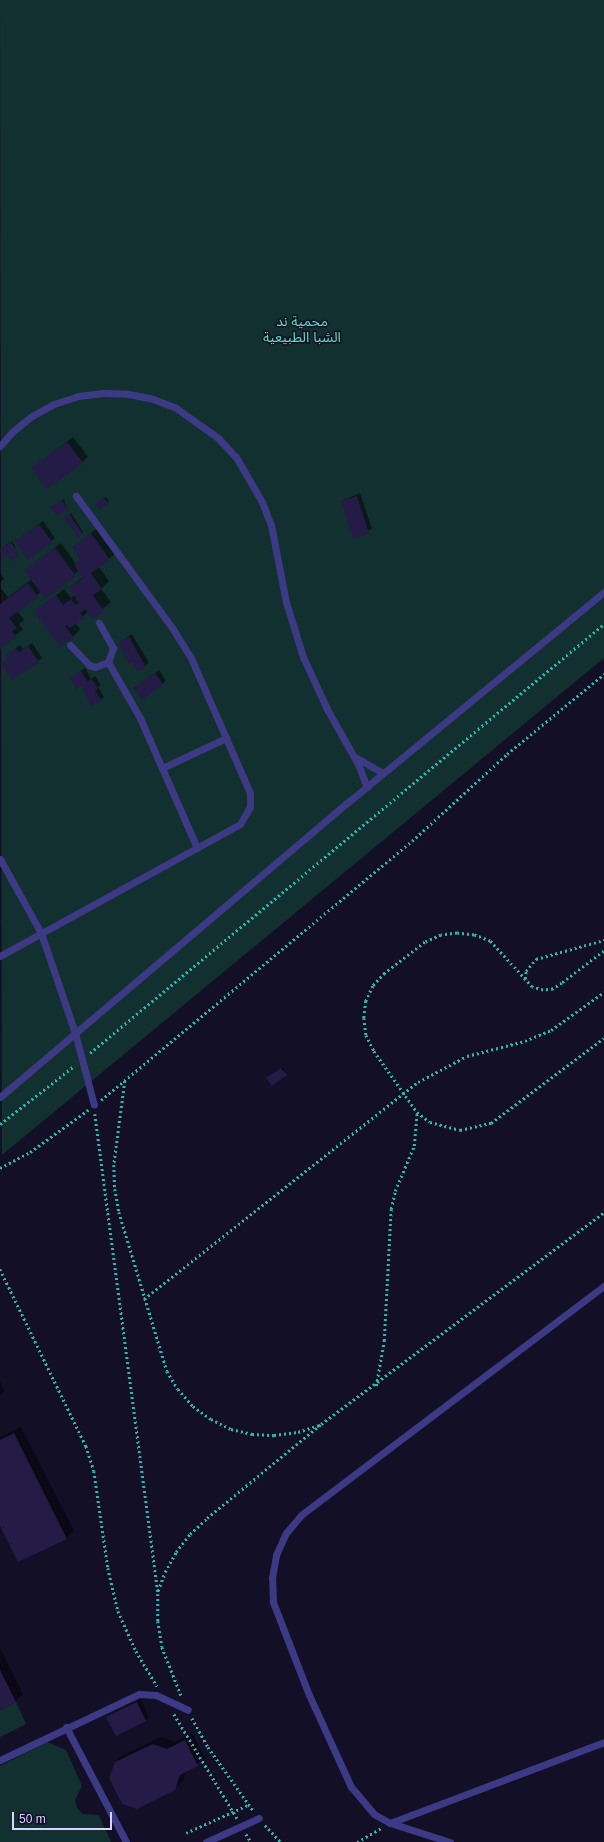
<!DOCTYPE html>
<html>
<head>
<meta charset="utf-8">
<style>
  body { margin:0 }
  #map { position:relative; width:604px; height:1842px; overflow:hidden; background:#130f26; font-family:Helvetica,"Noto Sans Arabic",sans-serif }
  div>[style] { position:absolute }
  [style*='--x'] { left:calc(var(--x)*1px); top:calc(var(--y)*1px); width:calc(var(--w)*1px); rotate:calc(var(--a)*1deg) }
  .green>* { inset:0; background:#12302f }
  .shadow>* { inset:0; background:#0007 }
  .building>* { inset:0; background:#241b47 }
  .path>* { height:2.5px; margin-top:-1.25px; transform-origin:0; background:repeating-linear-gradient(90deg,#2fb8b0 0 2px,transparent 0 5px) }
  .service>* { height:7px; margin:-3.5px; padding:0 3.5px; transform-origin:3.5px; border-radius:3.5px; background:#3d3a85 }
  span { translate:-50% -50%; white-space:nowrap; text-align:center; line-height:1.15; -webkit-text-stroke:3px #130f26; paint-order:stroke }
  .park-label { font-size:14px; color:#5fe0c0 }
  .scale { position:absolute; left:12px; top:1812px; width:100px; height:18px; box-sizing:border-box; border:2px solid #d9d4ff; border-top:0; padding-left:5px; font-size:12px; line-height:14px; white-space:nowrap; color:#d9d4ff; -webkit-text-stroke:3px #130f26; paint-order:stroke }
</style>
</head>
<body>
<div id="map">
  <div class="green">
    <div style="clip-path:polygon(0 0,604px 0,604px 658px,2px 1155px)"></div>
    <div style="clip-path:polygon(16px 1702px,26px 1724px,0 1737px,0 1710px)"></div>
    <div style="clip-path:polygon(47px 1742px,66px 1750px,82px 1786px,75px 1800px,77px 1808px,83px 1814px,99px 1815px,111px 1842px,0 1842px,0 1766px)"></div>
  </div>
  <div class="shadow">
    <div style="clip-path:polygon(73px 437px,88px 457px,82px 462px,33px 468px)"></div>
    <div style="clip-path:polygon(360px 493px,372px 529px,354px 538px,342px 501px)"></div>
    <div style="clip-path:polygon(106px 497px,109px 501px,99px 509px,97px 503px)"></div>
    <div style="clip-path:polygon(64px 499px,67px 508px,54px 506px)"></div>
    <div style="clip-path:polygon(71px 513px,83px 532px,82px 533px,67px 516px)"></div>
    <div style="clip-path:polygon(43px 521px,55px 538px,28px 558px,16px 541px)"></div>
    <div style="clip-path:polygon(99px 527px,117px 552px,99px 567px,109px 581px,101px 589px,111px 602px,92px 618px,88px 612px,75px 623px,80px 629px,73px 637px,36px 611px,64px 589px,71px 598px,75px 595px,70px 588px,83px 577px,79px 571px,41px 592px,17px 611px,24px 620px,19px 624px,23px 629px,0 648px,0 587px,8px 597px,32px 579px,26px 570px,61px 543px,76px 564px,82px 559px,73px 547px)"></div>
    <div style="clip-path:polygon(12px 541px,16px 547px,2px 557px,0 549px)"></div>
    <div style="clip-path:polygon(0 573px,4px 579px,0 582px)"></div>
    <div style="clip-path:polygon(132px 634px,149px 663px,139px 671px,133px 660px,128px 663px,120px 642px)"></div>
    <div style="clip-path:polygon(32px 643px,42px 658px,38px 661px,9px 659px,7px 655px,20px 645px,23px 649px)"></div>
    <div style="clip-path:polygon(85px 668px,91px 679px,95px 676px,101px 685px,98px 687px,104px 697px,100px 700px,71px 678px)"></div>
    <div style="clip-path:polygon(159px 670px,166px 681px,142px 698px,138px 685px)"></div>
    <div style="clip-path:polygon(283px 1067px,286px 1075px,269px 1077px)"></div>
    <div style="clip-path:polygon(0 1382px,5px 1391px,0 1396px)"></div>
    <div style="clip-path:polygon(21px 1427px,74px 1531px,66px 1538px,0 1523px,0 1437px)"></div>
    <div style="clip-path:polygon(0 1648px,23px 1694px,15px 1701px,0 1709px)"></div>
    <div style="clip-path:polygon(141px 1699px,149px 1717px,146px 1720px,108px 1717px)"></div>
    <div style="clip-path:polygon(192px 1733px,205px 1758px,186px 1771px,182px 1782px,174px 1789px,115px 1762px,123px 1755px,161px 1737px,175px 1742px)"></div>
  </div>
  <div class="building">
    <div style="clip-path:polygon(67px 442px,83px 463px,47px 489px,31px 468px)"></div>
    <div style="clip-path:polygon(357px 496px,369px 534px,353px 539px,341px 501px)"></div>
    <div style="clip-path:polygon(104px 497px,108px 504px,99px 510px,95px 504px)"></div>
    <div style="clip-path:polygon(62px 500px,68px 509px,57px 516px,51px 507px)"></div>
    <div style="clip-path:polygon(69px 514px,83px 534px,78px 538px,64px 517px)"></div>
    <div style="clip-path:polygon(39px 524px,52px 542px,28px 560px,15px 541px)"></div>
    <div style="clip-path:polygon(91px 533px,110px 560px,91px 573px,102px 589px,93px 595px,104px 611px,92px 619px,85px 609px,80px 613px,84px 618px,70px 628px,67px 625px,65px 626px,73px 637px,60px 647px,34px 611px,56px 595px,63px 605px,71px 599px,75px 605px,79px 603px,69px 588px,83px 578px,74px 565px,81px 560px,72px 547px)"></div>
    <div style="clip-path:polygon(11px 542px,16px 549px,2px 559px,0 549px)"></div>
    <div style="clip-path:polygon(55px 548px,76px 576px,45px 599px,24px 570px)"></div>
    <div style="clip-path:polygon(17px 551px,19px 555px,11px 561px,8px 556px)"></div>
    <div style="clip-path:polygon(28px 583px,38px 597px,9px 618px,17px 628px,12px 631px,16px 637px,0 649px,0 604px)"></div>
    <div style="clip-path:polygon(129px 637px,146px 667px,138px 672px,132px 662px,128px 664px,119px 642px)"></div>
    <div style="clip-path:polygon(28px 646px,39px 662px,12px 680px,1px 664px,8px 659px,5px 655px,16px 648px,19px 652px)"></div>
    <div style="clip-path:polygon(81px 671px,87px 681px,92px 679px,98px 689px,95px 690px,101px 701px,91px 707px,82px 686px,76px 689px,70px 678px)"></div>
    <div style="clip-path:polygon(155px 673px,163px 685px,142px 700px,133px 688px)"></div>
    <div style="clip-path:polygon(281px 1068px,287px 1075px,272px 1086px,266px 1078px)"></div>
    <div style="clip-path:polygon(14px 1433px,67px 1539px,18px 1562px,0 1526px,0 1440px)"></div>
    <div style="clip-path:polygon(0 1670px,16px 1702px,0 1710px)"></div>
    <div style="clip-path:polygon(137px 1702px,146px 1721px,116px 1736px,106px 1717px)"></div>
    <div style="clip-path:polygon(185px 1740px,198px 1766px,180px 1775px,175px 1790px,137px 1809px,122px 1804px,109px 1778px,115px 1762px,153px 1744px,167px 1749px)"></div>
  </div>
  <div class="path">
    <div style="--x:604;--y:951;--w:53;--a:142.7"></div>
    <div style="--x:562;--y:983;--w:11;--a:146"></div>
    <div style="--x:553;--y:989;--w:10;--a:174"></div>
    <div style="--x:543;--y:990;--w:11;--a:-165"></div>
    <div style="--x:532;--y:987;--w:62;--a:-132.4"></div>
    <div style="--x:490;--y:941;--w:17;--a:-159"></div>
    <div style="--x:474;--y:935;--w:17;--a:-173"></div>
    <div style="--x:457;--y:933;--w:16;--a:173"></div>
    <div style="--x:441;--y:935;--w:17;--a:156"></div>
    <div style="--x:425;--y:942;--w:51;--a:142.2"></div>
    <div style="--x:385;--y:973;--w:18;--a:133"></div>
    <div style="--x:373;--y:986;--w:17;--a:115"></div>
    <div style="--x:366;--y:1001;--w:17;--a:97"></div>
    <div style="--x:364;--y:1018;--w:17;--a:83"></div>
    <div style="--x:366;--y:1035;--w:18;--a:63"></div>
    <div style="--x:374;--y:1051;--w:75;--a:54.8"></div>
    <div style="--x:417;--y:1112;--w:16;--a:38"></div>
    <div style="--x:430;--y:1122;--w:31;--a:15"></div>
    <div style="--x:460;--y:1130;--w:32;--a:-13"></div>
    <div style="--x:491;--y:1123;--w:141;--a:-37"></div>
    <div style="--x:525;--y:979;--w:8;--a:-83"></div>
    <div style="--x:526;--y:971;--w:16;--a:-50"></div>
    <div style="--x:536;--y:959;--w:71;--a:-15.6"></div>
    <div style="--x:90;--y:1053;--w:670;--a:-39.85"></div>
    <div style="--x:125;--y:1081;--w:85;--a:97.5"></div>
    <div style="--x:114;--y:1165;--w:24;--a:88"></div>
    <div style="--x:115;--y:1189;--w:23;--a:80"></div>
    <div style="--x:119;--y:1212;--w:166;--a:73.2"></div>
    <div style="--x:167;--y:1371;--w:21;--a:59"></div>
    <div style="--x:178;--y:1389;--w:23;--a:49"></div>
    <div style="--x:193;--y:1406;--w:22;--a:36"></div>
    <div style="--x:211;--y:1419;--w:22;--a:27"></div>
    <div style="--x:231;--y:1429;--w:22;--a:13"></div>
    <div style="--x:252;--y:1434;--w:22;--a:3"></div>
    <div style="--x:274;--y:1435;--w:24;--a:-7"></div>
    <div style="--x:298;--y:1432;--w:22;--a:-18"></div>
    <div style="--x:101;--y:1100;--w:405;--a:-39.8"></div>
    <div style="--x:412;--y:841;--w:129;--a:-42.5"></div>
    <div style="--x:507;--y:754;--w:126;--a:-39.5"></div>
    <div style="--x:95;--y:1114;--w:484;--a:82.5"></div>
    <div style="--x:158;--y:1594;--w:27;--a:90"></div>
    <div style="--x:158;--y:1621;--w:26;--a:81"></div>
    <div style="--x:162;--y:1647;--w:52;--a:68.4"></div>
    <div style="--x:0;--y:1124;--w:94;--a:-38.1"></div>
    <div style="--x:0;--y:1168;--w:34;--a:-28"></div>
    <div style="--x:30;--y:1152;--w:72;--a:-35.9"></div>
    <div style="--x:0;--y:1269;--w:197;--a:64.1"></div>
    <div style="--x:86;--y:1446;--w:26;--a:72"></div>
    <div style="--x:94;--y:1471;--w:98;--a:81.8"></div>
    <div style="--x:108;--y:1568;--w:44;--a:76.9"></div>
    <div style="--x:118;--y:1611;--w:44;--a:65.8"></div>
    <div style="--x:136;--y:1651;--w:41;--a:59"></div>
    <div style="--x:144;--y:1299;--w:350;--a:-38.4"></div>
    <div style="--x:418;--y:1082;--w:55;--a:-28"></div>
    <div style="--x:467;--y:1056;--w:60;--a:-14.5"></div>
    <div style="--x:525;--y:1041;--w:28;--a:-23"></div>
    <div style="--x:551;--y:1030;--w:65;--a:-35.6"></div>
    <div style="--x:376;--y:1386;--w:46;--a:-79.9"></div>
    <div style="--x:384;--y:1341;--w:132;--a:-87"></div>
    <div style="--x:391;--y:1209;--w:18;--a:-77"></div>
    <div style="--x:395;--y:1191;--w:49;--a:-67.1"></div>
    <div style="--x:414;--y:1146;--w:33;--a:-85"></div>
    <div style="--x:158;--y:1591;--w:20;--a:-70"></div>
    <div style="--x:165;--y:1572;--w:23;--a:-61"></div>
    <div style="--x:176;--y:1552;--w:23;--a:-52"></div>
    <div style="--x:190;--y:1534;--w:23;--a:-43"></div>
    <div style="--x:207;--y:1518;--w:148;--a:-39.5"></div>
    <div style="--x:321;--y:1424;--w:354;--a:-36.8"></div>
    <div style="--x:174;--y:1714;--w:122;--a:58.8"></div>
    <div style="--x:192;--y:1718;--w:33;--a:61"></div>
    <div style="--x:208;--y:1747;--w:77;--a:54.5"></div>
    <div style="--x:265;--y:1825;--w:23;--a:47"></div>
    <div style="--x:186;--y:1833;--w:68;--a:-24.3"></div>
    <div style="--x:246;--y:1834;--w:9;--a:58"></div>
    <div style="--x:357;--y:1842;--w:28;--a:-30"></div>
  </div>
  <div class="service">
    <div style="--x:0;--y:446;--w:18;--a:-49"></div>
    <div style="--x:12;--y:432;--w:26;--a:-39"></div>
    <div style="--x:32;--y:416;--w:25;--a:-29"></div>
    <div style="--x:54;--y:404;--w:25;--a:-18"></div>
    <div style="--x:78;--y:396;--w:25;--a:-7"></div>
    <div style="--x:103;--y:393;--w:25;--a:2"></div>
    <div style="--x:128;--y:394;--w:25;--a:11"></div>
    <div style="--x:153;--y:399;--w:25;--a:21"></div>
    <div style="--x:176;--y:408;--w:52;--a:35.5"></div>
    <div style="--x:218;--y:438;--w:26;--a:47"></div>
    <div style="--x:236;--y:457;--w:52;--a:60"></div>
    <div style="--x:262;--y:502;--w:25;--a:69"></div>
    <div style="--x:271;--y:525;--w:78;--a:79"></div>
    <div style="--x:286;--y:602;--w:58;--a:72.8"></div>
    <div style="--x:303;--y:657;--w:57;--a:65.2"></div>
    <div style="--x:327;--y:709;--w:63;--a:60.6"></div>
    <div style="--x:358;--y:764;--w:25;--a:69"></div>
    <div style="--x:70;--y:645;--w:28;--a:46"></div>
    <div style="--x:89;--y:665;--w:6;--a:18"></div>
    <div style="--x:95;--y:667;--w:14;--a:-21"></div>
    <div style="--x:108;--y:662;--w:15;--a:-70"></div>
    <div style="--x:113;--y:648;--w:29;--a:-119"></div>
    <div style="--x:108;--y:662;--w:64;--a:60.3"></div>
    <div style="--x:140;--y:718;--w:142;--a:66.3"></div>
    <div style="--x:355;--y:757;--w:32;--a:30"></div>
    <div style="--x:162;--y:768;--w:71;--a:-25.1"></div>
    <div style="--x:0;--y:859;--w:85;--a:61"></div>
    <div style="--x:41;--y:933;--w:106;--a:71.2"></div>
    <div style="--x:75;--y:1033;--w:74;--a:75.2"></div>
    <div style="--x:0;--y:956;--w:274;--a:-28.8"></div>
    <div style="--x:240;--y:824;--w:20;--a:-60"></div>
    <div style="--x:250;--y:807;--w:14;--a:-90"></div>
    <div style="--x:250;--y:793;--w:147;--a:-113.6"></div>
    <div style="--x:191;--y:658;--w:34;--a:-122"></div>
    <div style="--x:173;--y:629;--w:165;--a:-126.1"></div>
    <div style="--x:0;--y:1097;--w:455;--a:-40.3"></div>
    <div style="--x:347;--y:803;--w:333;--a:-39.4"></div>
    <div style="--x:66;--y:1727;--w:130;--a:62.4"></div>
    <div style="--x:0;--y:1760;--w:154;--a:-25.4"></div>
    <div style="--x:139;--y:1694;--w:17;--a:3"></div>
    <div style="--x:156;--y:1695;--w:35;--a:25"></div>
    <div style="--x:390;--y:1823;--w:229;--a:-20.7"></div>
    <div style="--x:206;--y:1842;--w:58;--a:-24.4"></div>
    <div style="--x:450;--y:1842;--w:63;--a:-162.4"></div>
    <div style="--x:390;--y:1823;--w:18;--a:-151"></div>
    <div style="--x:374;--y:1814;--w:35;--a:-130"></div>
    <div style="--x:351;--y:1787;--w:101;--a:-114.5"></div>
    <div style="--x:309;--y:1695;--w:100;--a:-111.2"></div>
    <div style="--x:273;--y:1602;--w:24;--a:-92"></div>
    <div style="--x:272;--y:1578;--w:23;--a:-80"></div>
    <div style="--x:276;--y:1555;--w:24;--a:-66"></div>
    <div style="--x:286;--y:1533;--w:23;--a:-50"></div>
    <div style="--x:301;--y:1515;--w:380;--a:-37.1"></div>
  </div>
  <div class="park-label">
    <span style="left:302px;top:329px">محمية ند<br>الشبا الطبيعية</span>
  </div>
  <div class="scale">50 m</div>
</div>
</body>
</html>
